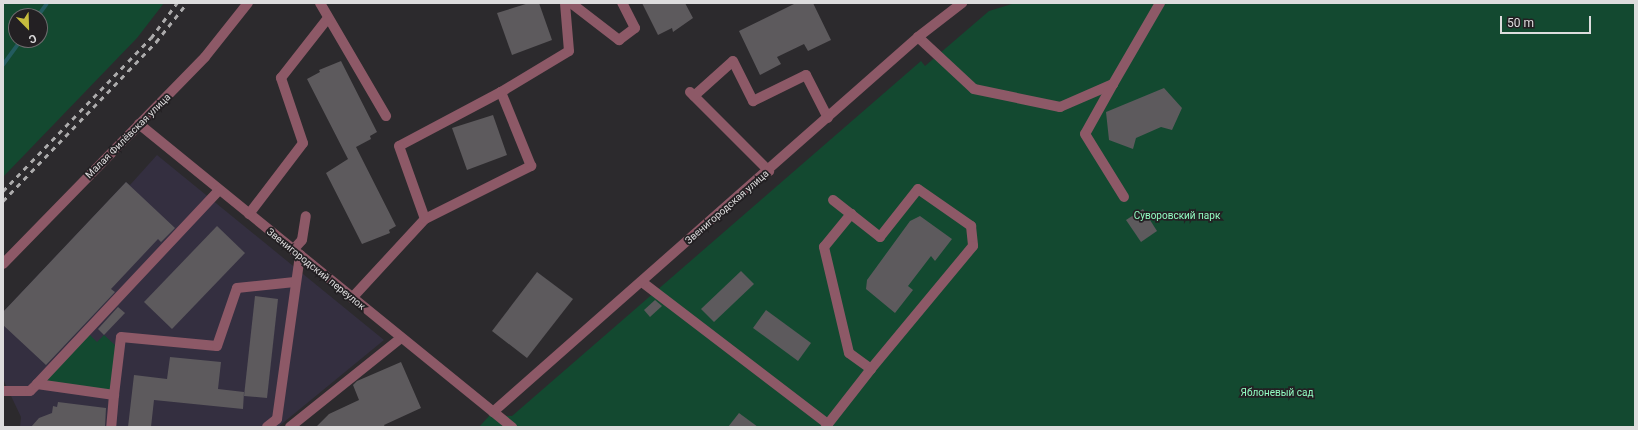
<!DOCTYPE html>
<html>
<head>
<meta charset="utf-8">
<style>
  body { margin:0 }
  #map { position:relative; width:1638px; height:430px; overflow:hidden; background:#2c2a2d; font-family:Roboto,sans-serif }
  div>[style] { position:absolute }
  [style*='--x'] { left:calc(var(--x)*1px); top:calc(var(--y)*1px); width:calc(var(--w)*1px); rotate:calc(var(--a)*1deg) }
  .education>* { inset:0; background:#342f40 }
  .green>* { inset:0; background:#134930 }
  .stream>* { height:3.5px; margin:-1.75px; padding:0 1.75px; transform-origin:1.75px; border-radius:1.75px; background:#235b5f }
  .building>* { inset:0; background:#5d5a5d }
  .minor>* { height:10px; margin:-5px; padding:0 5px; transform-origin:5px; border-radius:5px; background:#8d5967 }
  .rail>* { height:3px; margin-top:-1.5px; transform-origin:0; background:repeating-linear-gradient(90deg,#acabac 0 5px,transparent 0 10px) }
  span { translate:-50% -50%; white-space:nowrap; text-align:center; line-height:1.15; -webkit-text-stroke:3.5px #232023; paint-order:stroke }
  .street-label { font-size:10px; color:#dddcdd }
  .park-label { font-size:10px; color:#91fbc1 }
  .frame { position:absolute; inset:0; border:4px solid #dddcdd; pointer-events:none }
  .north { position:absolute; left:8px; top:8px; width:40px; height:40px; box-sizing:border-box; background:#232023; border:1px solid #6d6b6d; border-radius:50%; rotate:157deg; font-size:11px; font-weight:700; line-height:16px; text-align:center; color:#dddcdd }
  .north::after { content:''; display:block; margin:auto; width:14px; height:18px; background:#c6bc3d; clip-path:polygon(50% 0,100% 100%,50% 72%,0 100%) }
  .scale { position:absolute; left:1500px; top:16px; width:91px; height:18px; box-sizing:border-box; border:2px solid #dddcdd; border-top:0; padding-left:5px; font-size:12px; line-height:14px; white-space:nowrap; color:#dddcdd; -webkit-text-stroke:3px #232023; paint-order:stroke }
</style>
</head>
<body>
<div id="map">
  <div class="education">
    <div style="clip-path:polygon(157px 155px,384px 340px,278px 427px,20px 427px,21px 417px,3px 379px,3px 312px,126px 182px,130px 185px)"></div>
  </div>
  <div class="green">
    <div style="clip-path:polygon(evenodd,3px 3px,164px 3px,137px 38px,3px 177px,3px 3px,16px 16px,40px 16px,40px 40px,16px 40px,16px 16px)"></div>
    <div style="clip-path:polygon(1015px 3px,1635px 3px,1635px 427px,479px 427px,490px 415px,512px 416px,921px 61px,925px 66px,989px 11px)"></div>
    <div style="clip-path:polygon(89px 334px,97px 342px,104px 335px,116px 346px,110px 391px,45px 382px)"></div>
  </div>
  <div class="stream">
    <div style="--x:38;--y:16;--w:14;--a:-54"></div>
    <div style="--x:3;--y:65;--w:31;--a:-54"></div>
  </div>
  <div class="building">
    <div style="clip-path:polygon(529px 3px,539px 3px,552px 40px,512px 55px,497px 13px)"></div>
    <div style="clip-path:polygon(642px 3px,685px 3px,693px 18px,673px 32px,672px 28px,658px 35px)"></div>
    <div style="clip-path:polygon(796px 3px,813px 3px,831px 40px,808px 51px,804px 44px,777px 57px,781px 64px,760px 75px,739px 31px)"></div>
    <div style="clip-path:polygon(341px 61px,377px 132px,370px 136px,371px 139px,356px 147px,396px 226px,389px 230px,390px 233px,362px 244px,326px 173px,348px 159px,307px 79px,320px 72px,319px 70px)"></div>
    <div style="clip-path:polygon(1164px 88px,1182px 108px,1172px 130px,1161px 127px,1136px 138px,1133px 149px,1109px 140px,1106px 112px)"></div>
    <div style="clip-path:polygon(493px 115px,507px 155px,467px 170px,452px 128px)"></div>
    <div style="clip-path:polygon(126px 182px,175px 228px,161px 242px,158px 239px,111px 289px,115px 292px,46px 365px,3px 325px,3px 312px)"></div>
    <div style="clip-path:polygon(1143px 209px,1157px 231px,1141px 242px,1126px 220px)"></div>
    <div style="clip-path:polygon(920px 216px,952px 239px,935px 261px,931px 256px,908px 286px,913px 290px,895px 313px,866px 289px,867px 280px,910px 221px)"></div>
    <div style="clip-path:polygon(217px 226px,245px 253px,172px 329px,144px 302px)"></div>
    <div style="clip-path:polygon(741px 271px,754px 284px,714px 322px,701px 309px)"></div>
    <div style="clip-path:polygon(537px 272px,573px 299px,527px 358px,492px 331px)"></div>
    <div style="clip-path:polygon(255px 296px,278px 299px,267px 398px,244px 396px)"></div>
    <div style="clip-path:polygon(655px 300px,662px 306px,650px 317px,644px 310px)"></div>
    <div style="clip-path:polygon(118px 307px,125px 313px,104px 335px,98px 329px)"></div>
    <div style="clip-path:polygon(766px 310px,811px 343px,798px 361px,753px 328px)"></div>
    <div style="clip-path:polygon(170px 357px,221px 362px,218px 389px,244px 392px,243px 409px,154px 400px,151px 427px,128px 427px,134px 375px,167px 379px)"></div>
    <div style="clip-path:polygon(401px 362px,421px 408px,384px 425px,385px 427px,316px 427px,329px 414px,359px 400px,353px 385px,357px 381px)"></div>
    <div style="clip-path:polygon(58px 402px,106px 408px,105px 427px,31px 427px,39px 418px,52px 413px,53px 406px,57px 407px)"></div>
    <div style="clip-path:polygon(739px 413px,758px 427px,728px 427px)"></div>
  </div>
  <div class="minor">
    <div style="--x:320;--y:3;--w:131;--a:59.7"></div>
    <div style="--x:571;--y:3;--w:61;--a:37.6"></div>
    <div style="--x:619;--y:40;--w:20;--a:-37"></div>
    <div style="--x:635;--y:28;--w:28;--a:-117"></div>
    <div style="--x:918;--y:37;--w:76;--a:42.9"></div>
    <div style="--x:974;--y:89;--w:88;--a:11.8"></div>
    <div style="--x:1060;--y:107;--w:58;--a:-23.5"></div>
    <div style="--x:1113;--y:84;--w:94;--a:-59.9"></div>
    <div style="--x:1113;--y:84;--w:57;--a:119.2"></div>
    <div style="--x:1085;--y:134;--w:74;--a:58.2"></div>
    <div style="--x:501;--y:92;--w:79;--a:-31.1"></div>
    <div style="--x:569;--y:51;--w:48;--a:-94.8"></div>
    <div style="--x:690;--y:92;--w:112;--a:45"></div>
    <div style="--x:694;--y:96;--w:52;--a:-41.9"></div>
    <div style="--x:733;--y:61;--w:45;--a:63.4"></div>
    <div style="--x:753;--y:101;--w:59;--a:-26.1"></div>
    <div style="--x:806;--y:75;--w:48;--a:62.9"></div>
    <div style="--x:139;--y:124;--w:481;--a:39.1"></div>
    <div style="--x:833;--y:200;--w:60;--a:38.2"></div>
    <div style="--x:880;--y:237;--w:61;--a:-51.6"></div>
    <div style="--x:918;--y:189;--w:65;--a:34.9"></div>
    <div style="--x:971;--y:226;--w:20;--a:84"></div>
    <div style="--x:973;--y:246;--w:160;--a:129.7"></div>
    <div style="--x:871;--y:369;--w:27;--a:-144"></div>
    <div style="--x:849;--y:353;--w:109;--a:-103.3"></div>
    <div style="--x:824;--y:247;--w:43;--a:-50.7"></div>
    <div style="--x:249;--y:214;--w:89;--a:-52.7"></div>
    <div style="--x:303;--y:143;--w:69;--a:-108.7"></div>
    <div style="--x:281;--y:78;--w:76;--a:-51.9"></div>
    <div style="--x:293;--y:250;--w:13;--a:-48"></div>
    <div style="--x:302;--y:240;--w:24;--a:-81"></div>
    <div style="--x:3;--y:264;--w:289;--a:-45.7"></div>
    <div style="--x:205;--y:57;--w:69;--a:-51.5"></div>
    <div style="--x:642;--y:282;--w:234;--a:37.4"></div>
    <div style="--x:828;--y:424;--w:4;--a:124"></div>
    <div style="--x:352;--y:298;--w:108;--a:-47.3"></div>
    <div style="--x:425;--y:219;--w:119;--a:-26.6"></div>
    <div style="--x:531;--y:166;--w:80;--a:-112.1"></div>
    <div style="--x:501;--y:92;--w:115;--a:152.1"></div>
    <div style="--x:399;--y:146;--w:77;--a:70.4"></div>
    <div style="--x:37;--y:384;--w:266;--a:-46.8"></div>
    <div style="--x:3;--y:391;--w:27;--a:0"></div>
    <div style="--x:30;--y:391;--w:10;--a:-45"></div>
    <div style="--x:37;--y:384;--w:78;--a:8.1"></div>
    <div style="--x:114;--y:395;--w:32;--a:95"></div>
    <div style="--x:114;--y:395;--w:58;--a:-83.1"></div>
    <div style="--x:121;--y:337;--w:96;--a:5.4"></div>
    <div style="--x:217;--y:346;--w:61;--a:-71"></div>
    <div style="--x:237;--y:288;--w:58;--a:-5.9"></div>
    <div style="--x:493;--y:412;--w:567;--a:-41.42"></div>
    <div style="--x:918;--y:37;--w:56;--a:-37.7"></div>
    <div style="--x:828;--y:424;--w:70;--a:-52"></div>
    <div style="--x:267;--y:427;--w:13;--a:-39"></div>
    <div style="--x:277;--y:419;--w:166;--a:-82"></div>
    <div style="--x:290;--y:427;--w:142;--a:-38.7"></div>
  </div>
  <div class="rail">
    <div style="--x:3;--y:191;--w:213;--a:-46"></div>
    <div style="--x:151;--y:38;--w:44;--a:-53.4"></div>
    <div style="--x:3;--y:201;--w:221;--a:-46.1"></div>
    <div style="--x:156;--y:42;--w:50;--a:-51.5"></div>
  </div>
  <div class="street-label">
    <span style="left:128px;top:136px;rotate:-45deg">Малая Филёвская улица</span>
    <span style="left:727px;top:207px;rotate:-41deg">Звенигородская улица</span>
    <span style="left:316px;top:269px;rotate:39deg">Звенигородский переулок</span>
  </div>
  <div class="park-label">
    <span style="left:1177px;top:216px">Суворовский парк</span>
    <span style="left:1277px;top:393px">Яблоневый сад</span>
  </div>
  <div class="frame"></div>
  <div class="north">С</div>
  <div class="scale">50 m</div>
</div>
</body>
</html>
